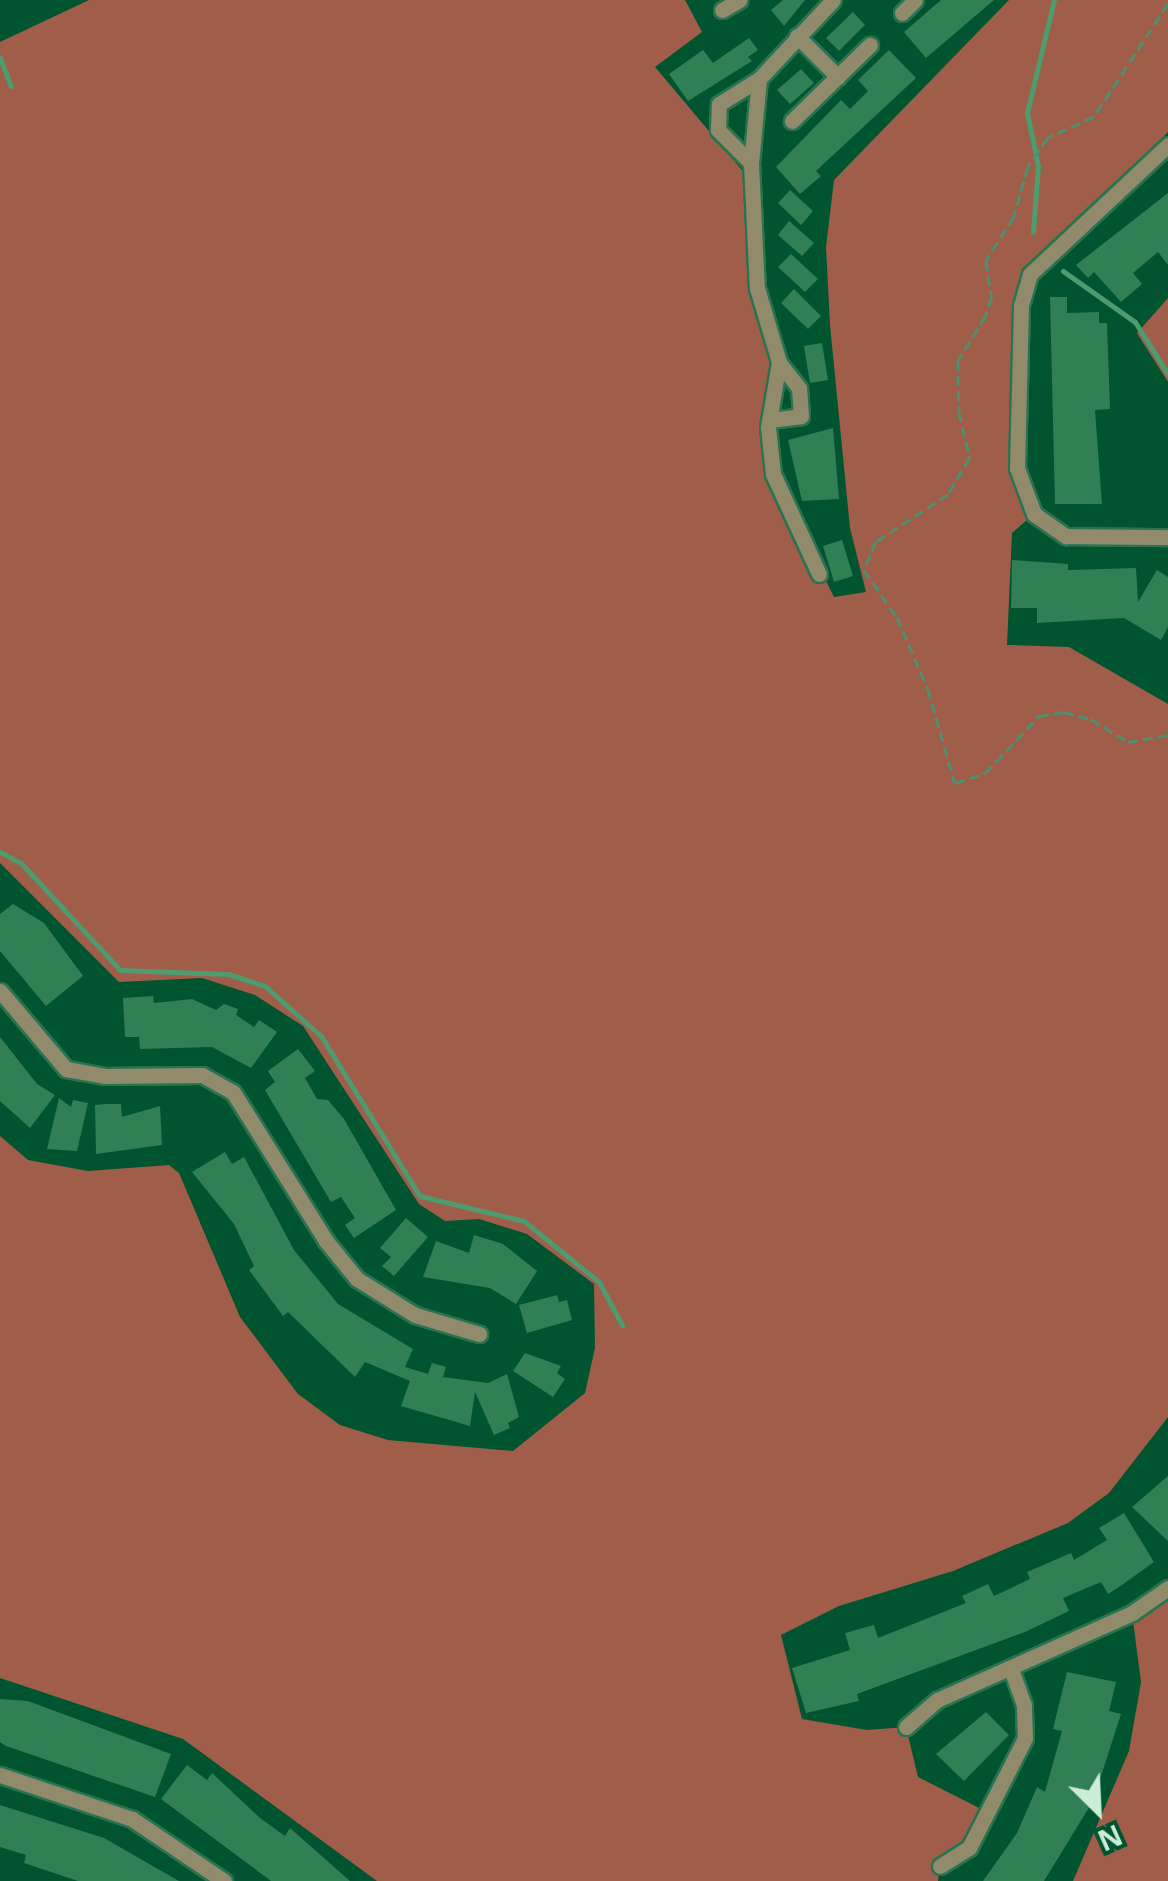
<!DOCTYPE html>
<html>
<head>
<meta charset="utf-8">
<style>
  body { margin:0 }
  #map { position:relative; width:1168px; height:1881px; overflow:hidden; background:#005430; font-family:"Open Sans",sans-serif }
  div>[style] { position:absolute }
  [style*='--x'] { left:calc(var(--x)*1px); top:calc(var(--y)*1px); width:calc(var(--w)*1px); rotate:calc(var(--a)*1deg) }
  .green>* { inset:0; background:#9f5d4a }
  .stream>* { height:5px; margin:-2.5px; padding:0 2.5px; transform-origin:2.5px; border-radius:2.5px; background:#4e9b6f }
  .building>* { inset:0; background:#307f55 }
  .path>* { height:2.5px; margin-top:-1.25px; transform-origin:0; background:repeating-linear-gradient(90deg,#4f9071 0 10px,transparent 0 15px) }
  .roads { filter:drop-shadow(2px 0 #297351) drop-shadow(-2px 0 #297351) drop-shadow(0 2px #297351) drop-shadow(0 -2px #297351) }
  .street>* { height:15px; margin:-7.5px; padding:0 7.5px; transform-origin:7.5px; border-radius:7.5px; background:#928b6b }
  span { translate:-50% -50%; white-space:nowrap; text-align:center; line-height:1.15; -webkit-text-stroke:8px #005430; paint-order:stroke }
  .north { position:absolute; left:1048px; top:1761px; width:100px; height:100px; -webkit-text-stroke:8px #005430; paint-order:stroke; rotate:156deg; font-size:28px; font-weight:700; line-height:40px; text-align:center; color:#cbedd7 }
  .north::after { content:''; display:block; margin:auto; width:35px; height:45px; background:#cbedd7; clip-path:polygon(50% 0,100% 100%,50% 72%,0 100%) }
</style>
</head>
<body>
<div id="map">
  <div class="green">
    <div style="clip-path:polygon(89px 0,685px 0,702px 32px,655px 67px,757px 188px,757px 289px,779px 362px,773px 474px,834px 597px,866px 592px,850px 528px,830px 325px,826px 247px,834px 180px,1009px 0,1168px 0,1168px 132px,1030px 274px,1017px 468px,1034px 514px,1012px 533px,1007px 645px,1069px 647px,1168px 704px,1168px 1417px,1109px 1493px,1068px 1523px,953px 1571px,839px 1606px,781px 1635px,802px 1719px,867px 1730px,906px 1727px,918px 1777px,989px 1813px,969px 1848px,940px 1866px,938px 1881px,377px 1881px,183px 1739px,0 1678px,0 1136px,28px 1160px,88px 1171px,169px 1165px,179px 1173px,240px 1317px,298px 1394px,340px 1425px,388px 1440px,513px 1451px,585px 1393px,595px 1348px,594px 1284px,527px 1234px,479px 1219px,445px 1221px,419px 1204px,303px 1026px,255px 995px,202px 978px,119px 982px,0 863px,0 42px)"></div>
    <div style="clip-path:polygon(1168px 298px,1168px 382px,1137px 333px)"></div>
    <div style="clip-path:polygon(1168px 1588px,1168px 1881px,1073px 1881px,1129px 1751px,1141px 1682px,1132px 1613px)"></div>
  </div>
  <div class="stream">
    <div style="--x:0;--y:58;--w:30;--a:69"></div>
    <div style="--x:1033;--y:232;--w:66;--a:-85.7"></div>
    <div style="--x:1038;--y:166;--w:54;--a:-101.7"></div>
    <div style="--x:1027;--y:113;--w:116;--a:-76.6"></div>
    <div style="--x:1063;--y:271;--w:88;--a:35.3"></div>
    <div style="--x:1135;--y:322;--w:62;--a:57.6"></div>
    <div style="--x:0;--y:852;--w:24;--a:28"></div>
    <div style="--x:21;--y:863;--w:146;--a:47.2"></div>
    <div style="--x:120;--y:970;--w:108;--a:2.1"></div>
    <div style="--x:228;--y:974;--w:39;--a:18"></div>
    <div style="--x:265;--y:986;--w:75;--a:41.8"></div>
    <div style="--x:321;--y:1036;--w:188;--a:58.3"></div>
    <div style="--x:420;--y:1196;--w:107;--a:13.5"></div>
    <div style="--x:524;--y:1221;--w:97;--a:39.1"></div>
    <div style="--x:599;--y:1282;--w:49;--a:61.9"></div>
  </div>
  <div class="building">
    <div style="clip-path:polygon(783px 0,805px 0,784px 26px,771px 10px)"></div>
    <div style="clip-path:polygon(941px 0,994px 0,926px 58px,904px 32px)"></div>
    <div style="clip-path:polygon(853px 12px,865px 25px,839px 51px,826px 38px)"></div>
    <div style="clip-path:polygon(749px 38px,758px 50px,748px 57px,752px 61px,688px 101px,669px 74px,703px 50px,713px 63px)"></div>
    <div style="clip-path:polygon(889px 50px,916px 78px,816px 171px,821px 176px,800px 194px,776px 167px,841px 100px,850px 109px,868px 91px,858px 80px)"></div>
    <div style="clip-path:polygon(801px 69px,814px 83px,790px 104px,777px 90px)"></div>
    <div style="clip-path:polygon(790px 190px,813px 211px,801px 225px,778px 203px)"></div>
    <div style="clip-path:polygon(1168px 193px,1168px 265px,1158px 252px,1133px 273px,1142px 284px,1121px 302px,1094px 272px,1088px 278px,1076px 265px)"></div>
    <div style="clip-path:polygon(789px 221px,814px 243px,802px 256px,778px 235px)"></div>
    <div style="clip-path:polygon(791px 254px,818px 279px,805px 292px,778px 267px)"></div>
    <div style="clip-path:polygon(794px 289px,821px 316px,808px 329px,781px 303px)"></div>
    <div style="clip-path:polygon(1050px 297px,1067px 297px,1067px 313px,1099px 312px,1099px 323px,1107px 323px,1110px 409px,1095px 410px,1102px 504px,1055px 504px)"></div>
    <div style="clip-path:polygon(822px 343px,828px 380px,810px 383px,804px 346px)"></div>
    <div style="clip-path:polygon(833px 428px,839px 499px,802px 501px,788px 440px)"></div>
    <div style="clip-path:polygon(842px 540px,853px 576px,834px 582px,823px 546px)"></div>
    <div style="clip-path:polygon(1012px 560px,1068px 564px,1068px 570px,1136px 568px,1138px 602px,1157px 570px,1168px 577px,1168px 627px,1161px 640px,1124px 618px,1037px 623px,1037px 608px,1011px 608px)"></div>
    <div style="clip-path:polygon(13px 904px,44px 923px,83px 976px,46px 1006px,0 951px,0 914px)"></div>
    <div style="clip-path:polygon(153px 996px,154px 1003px,192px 999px,216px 1010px,224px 1004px,238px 1009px,236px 1015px,254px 1027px,259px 1020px,277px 1032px,251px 1068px,212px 1047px,140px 1049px,139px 1037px,125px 1037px,123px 998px)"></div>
    <div style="clip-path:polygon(0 1037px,37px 1084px,55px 1095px,30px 1128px,0 1101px)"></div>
    <div style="clip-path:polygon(298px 1049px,315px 1071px,305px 1078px,317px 1099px,328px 1100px,344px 1119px,396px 1210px,354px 1238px,345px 1225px,355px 1218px,341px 1197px,331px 1202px,265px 1090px,275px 1082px,268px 1071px)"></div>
    <div style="clip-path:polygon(59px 1098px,71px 1107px,73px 1100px,88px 1103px,77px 1151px,47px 1149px)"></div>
    <div style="clip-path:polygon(106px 1104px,121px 1104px,122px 1117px,160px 1106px,162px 1145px,96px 1154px,95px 1105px)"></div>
    <div style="clip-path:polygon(225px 1152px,232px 1164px,244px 1157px,294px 1250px,338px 1304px,413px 1349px,405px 1367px,428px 1374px,432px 1363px,446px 1367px,443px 1377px,488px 1383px,507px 1374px,519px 1417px,508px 1423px,510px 1428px,494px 1435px,475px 1392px,470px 1426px,401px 1406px,410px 1381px,365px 1362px,355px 1377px,288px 1312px,283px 1316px,249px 1270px,254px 1266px,234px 1224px,192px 1172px)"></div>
    <div style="clip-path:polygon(406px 1218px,428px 1237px,394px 1276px,382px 1266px,391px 1257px,380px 1248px)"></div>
    <div style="clip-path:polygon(474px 1235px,503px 1244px,537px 1271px,516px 1304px,490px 1288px,423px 1277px,436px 1241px,469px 1253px)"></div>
    <div style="clip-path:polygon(557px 1295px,559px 1302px,567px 1300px,572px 1320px,527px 1333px,519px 1305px)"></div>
    <div style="clip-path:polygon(525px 1353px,561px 1366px,557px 1373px,565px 1379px,553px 1397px,513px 1371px)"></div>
    <div style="clip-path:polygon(1168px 1476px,1168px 1541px,1132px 1507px)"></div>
    <div style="clip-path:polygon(1124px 1513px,1154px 1562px,1122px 1585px,1108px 1594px,1101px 1582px,1063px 1598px,1069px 1611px,1025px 1632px,857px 1694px,859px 1701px,806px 1713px,792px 1668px,850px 1650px,845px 1633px,874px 1625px,878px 1638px,966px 1603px,962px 1596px,988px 1584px,994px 1596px,1030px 1579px,1027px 1572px,1071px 1553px,1074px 1560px,1107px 1540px,1099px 1528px)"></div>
    <div style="clip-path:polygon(1067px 1672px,1116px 1682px,1109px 1711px,1121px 1714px,1093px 1801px,1044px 1881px,983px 1881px,1017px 1833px,1037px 1787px,1045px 1792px,1062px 1731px,1053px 1729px)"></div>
    <div style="clip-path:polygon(0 1699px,28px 1701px,171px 1754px,155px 1797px,6px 1746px,0 1742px)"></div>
    <div style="clip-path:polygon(986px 1712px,1009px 1735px,964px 1781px,936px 1754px)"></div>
    <div style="clip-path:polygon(187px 1765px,207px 1780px,212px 1773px,260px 1818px,285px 1836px,290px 1828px,350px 1881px,271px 1881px,161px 1799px)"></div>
    <div style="clip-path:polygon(0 1805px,104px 1838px,179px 1881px,78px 1881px,24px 1863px,26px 1855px,0 1847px)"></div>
  </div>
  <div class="path">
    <div style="--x:1168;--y:4;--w:135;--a:123.2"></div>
    <div style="--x:1094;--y:117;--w:51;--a:155.5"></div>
    <div style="--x:1048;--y:138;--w:35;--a:125"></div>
    <div style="--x:1028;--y:167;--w:52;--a:105.6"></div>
    <div style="--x:1014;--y:217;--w:52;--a:122.5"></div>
    <div style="--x:986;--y:261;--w:36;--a:81"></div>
    <div style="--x:992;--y:297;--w:20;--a:108"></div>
    <div style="--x:986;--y:316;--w:53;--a:121.9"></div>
    <div style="--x:958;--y:361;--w:51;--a:88.9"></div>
    <div style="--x:959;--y:412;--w:47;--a:76.6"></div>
    <div style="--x:970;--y:458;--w:43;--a:120.7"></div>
    <div style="--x:948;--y:495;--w:86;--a:146.9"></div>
    <div style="--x:876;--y:542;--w:30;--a:113"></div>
    <div style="--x:864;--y:570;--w:57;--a:54.9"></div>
    <div style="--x:897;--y:617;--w:78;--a:66.7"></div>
    <div style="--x:928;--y:689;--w:98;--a:74"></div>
    <div style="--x:955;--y:783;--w:32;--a:-18"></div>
    <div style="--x:985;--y:773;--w:79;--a:-46.5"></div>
    <div style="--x:1039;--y:716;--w:25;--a:-9"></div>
    <div style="--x:1064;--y:712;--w:28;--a:15"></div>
    <div style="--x:1091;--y:719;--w:44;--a:31.9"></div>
    <div style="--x:1128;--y:742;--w:41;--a:-9.9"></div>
  </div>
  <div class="roads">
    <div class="street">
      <div style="--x:722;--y:10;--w:20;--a:-30"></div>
      <div style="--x:902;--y:13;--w:18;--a:-45"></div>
      <div style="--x:797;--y:36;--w:58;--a:45"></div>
      <div style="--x:759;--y:79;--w:84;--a:95.4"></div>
      <div style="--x:751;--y:163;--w:125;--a:87.3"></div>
      <div style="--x:757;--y:288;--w:77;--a:73.4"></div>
      <div style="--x:779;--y:362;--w:66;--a:99.6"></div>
      <div style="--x:768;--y:427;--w:47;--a:83.9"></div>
      <div style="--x:773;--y:474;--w:110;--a:65.3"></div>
      <div style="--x:792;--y:121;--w:109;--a:-44.3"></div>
      <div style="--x:1168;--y:145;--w:189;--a:136.9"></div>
      <div style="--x:1030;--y:274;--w:32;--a:106"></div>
      <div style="--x:1021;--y:305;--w:163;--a:91.4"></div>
      <div style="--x:1017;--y:468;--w:49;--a:69.7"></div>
      <div style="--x:1034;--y:514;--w:39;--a:35"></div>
      <div style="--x:1066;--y:536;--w:102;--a:0.6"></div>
      <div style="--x:751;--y:163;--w:47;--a:-135"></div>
      <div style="--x:718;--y:130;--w:26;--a:-88"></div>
      <div style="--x:719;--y:104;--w:47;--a:-32"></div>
      <div style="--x:759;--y:79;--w:108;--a:-46.9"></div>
      <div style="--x:770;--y:420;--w:31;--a:-7"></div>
      <div style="--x:801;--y:416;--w:28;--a:-94"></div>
      <div style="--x:799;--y:388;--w:33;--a:-128"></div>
      <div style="--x:0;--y:991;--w:102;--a:49.8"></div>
      <div style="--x:66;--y:1069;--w:39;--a:10"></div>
      <div style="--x:104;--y:1076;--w:98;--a:-0.6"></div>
      <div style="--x:202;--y:1075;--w:35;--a:29"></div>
      <div style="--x:233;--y:1092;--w:176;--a:58"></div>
      <div style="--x:326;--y:1241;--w:49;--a:50.8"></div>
      <div style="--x:357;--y:1279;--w:68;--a:31.8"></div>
      <div style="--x:415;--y:1315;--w:67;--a:16.5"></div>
      <div style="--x:906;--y:1727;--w:41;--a:-41.1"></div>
      <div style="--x:937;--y:1700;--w:214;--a:-24"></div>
      <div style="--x:1132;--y:1613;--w:44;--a:-34.8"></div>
      <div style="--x:0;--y:1775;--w:139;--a:18.4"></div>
      <div style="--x:132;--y:1819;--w:111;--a:34"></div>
      <div style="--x:940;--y:1866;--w:34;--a:-32"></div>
      <div style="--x:969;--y:1848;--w:123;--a:-63"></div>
      <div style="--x:1025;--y:1738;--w:33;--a:-92"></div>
      <div style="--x:1024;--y:1705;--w:38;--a:-110"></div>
    </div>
  </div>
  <div class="north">N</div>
</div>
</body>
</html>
